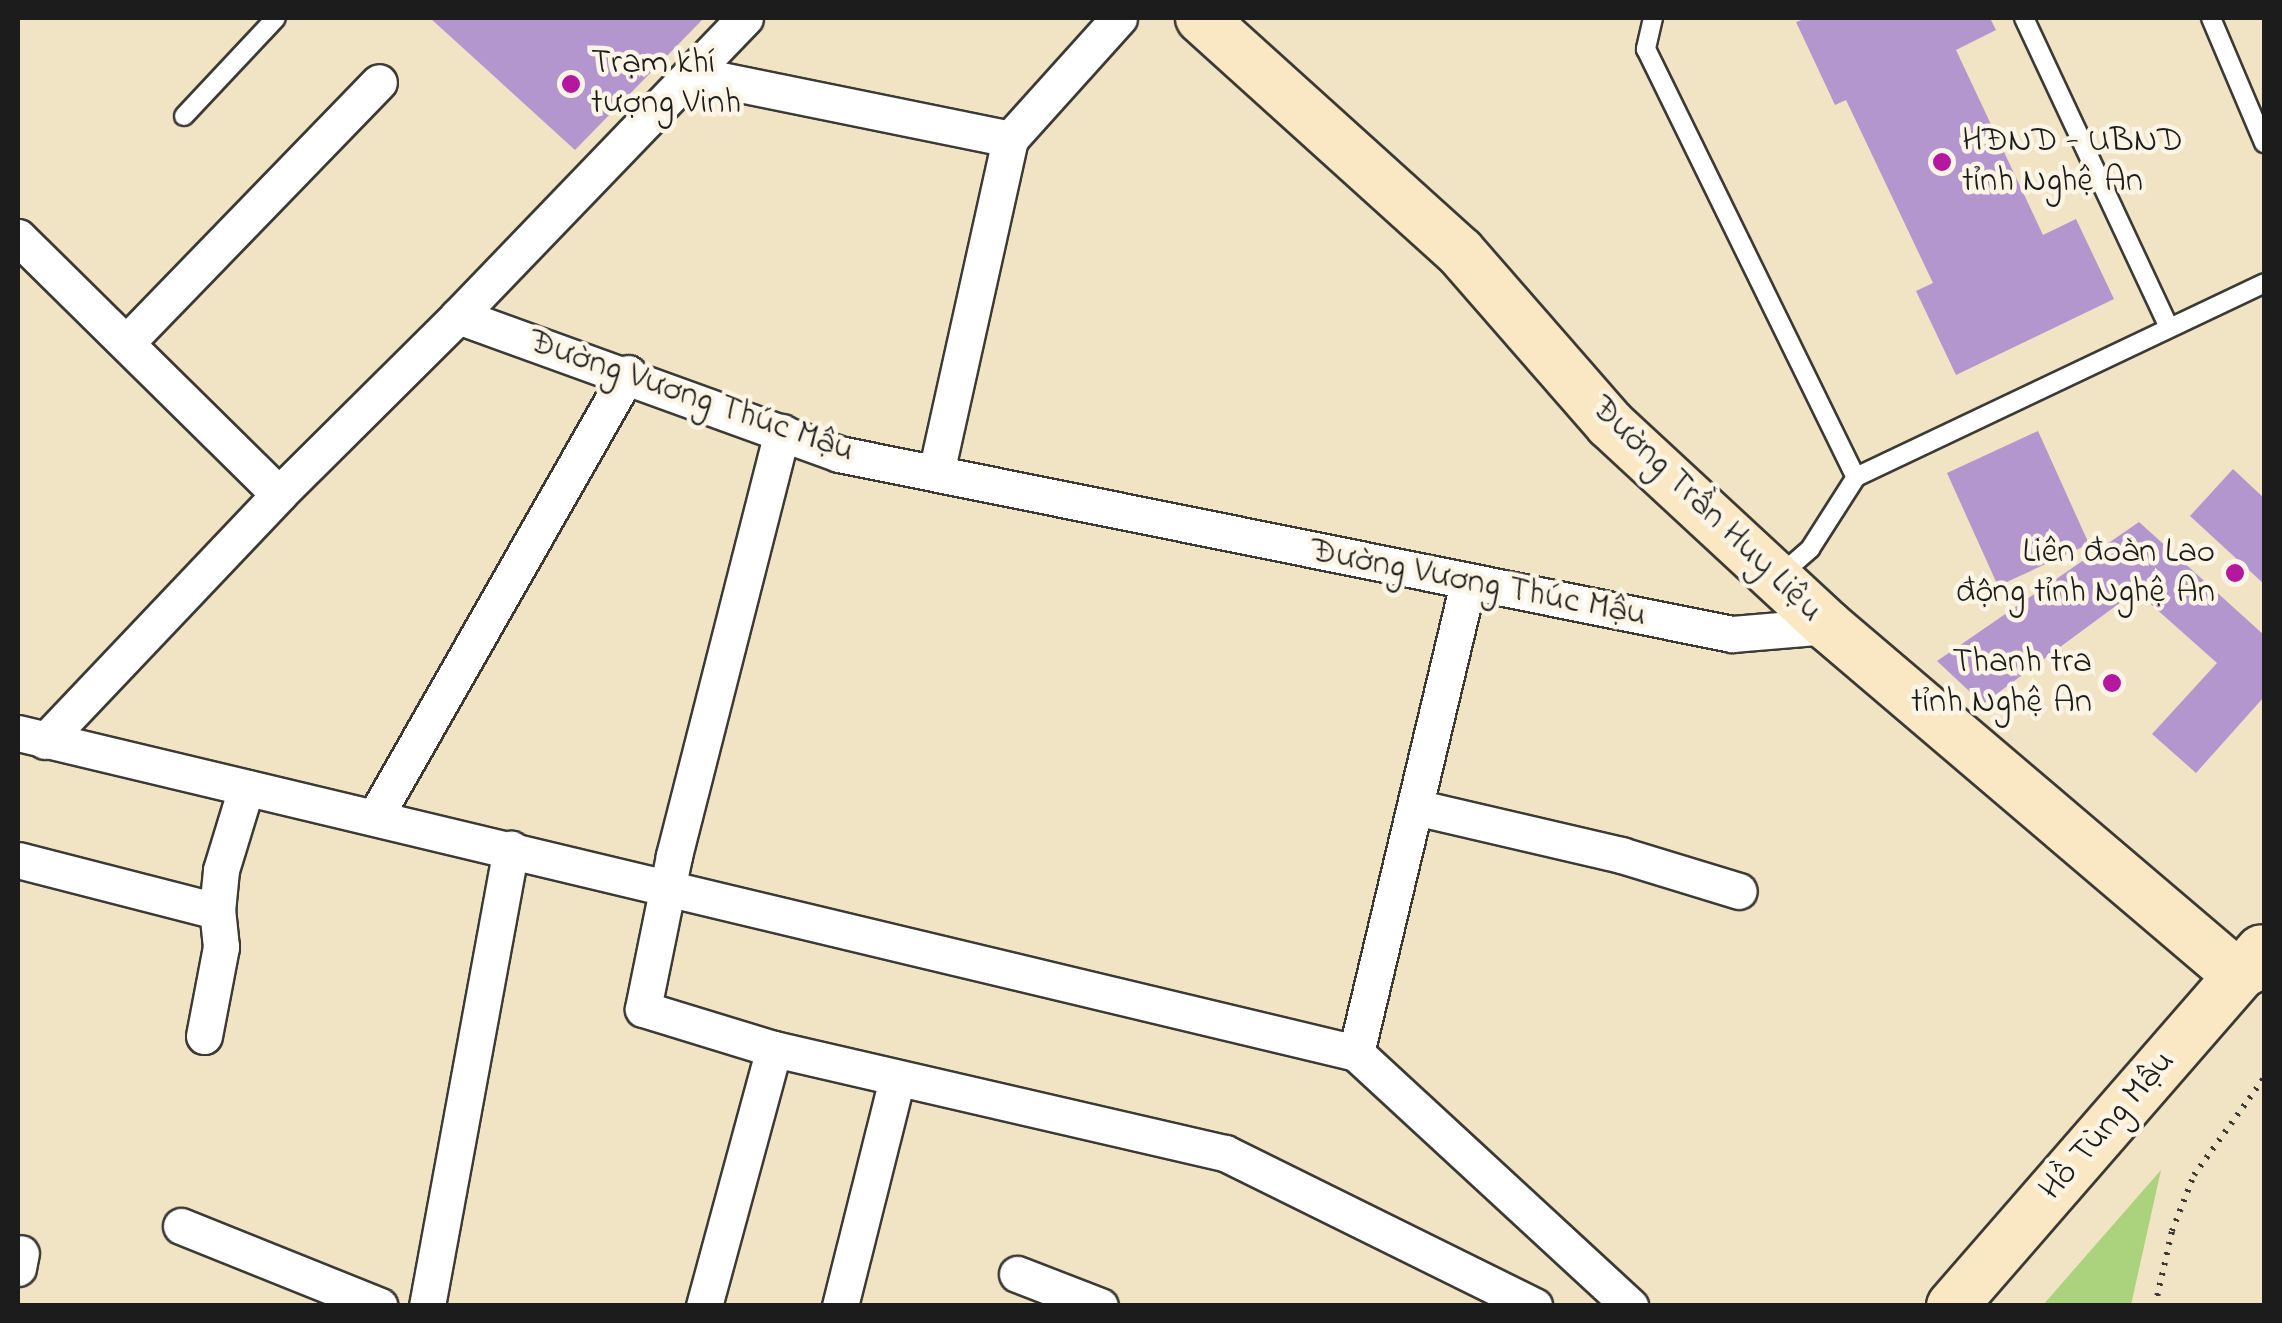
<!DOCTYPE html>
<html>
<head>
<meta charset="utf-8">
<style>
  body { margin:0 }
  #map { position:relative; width:2282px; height:1323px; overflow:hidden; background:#f0e4c5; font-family:"Indie Flower",sans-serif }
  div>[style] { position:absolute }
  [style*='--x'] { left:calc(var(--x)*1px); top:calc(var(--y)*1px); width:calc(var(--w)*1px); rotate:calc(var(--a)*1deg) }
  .green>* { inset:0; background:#abd27c }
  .building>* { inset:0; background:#b496ce }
  .path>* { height:6px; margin-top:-3px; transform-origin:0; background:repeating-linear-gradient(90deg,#3c3a35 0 2.5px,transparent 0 10.5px) }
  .roads { filter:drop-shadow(2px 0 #3c3a35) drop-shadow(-2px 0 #3c3a35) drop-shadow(0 2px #3c3a35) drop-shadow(0 -2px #3c3a35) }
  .lane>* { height:18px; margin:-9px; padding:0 9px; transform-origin:9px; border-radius:9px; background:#fff }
  .street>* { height:35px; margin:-17.5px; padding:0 17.5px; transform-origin:17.5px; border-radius:17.5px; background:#fff }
  .secondary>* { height:50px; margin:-25px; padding:0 25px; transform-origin:25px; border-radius:25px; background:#fae7c3 }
  .dots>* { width:28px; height:28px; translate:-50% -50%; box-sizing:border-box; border:5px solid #fcf5e5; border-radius:50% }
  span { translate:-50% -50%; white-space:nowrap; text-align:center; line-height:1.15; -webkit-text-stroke:9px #fcf5e5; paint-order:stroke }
  .poi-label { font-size:35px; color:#1c1c1c }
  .left { translate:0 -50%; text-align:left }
  .right { translate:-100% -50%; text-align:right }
  .street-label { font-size:35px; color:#1c1c1c }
  .frame { position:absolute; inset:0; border:20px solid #1c1c1c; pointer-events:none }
</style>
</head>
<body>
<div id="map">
  <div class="green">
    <div style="clip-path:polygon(2161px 1170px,2131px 1305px,2043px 1305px)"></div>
  </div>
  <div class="building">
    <div style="clip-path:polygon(430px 18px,704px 18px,575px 150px)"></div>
    <div style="clip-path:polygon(1807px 18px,1990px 18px,1996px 30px,1956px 50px,2043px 235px,2076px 219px,2114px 299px,1956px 375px,1916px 291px,1933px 283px,1846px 100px,1835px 105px,1796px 22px)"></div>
    <div style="clip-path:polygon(2038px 431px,2089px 544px,1998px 586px,1947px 473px)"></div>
    <div style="clip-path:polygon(2233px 469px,2264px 498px,2264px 584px,2190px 516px)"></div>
    <div style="clip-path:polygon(2139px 522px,2264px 635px,2264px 697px,2196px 773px,2152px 734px,2217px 663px,2136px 591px,1983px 704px,1937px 661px)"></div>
  </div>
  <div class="path">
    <div style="--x:2155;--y:1306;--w:77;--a:-77.2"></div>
    <div style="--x:2172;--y:1231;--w:60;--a:-68.6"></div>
    <div style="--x:2194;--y:1175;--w:120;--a:-54.2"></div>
  </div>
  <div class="roads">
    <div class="lane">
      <div style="--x:1653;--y:18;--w:32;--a:103"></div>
      <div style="--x:1646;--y:49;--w:477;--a:63.9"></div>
      <div style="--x:2024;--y:18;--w:340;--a:64.9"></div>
      <div style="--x:2211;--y:18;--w:136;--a:67"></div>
      <div style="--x:184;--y:116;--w:134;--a:-46.8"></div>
      <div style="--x:1778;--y:577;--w:43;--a:-41.2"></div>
      <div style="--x:1810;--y:549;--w:85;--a:-57.4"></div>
      <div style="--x:1856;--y:477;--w:452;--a:-25.4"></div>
    </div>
    <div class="street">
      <div style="--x:691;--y:74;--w:326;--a:11.5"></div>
      <div style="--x:18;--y:237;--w:366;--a:44.6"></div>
      <div style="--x:279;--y:494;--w:252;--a:-44.8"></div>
      <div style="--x:458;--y:316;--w:405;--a:19.9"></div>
      <div style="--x:839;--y:454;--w:911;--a:11.4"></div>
      <div style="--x:1732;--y:634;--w:96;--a:-4.8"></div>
      <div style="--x:458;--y:316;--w:414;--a:-46.1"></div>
      <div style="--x:129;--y:340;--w:359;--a:-45.9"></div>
      <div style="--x:782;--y:432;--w:438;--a:104.3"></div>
      <div style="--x:674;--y:856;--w:156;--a:101.5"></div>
      <div style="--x:643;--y:1009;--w:137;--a:17"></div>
      <div style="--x:774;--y:1049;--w:463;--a:13"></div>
      <div style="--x:1225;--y:1153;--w:345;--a:26.3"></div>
      <div style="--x:936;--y:473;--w:342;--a:-77.5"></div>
      <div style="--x:1010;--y:139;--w:163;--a:-48"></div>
      <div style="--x:18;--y:733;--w:1376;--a:13.45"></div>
      <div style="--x:1356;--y:1053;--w:373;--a:42.7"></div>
      <div style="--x:45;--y:741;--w:340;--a:-46.5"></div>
      <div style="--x:1415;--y:807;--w:212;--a:13.1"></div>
      <div style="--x:1621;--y:855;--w:123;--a:17"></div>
      <div style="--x:375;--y:817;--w:511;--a:-60.32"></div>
      <div style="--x:18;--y:860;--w:205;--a:14.4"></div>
      <div style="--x:217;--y:911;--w:41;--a:-84.4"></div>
      <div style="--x:221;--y:870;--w:86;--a:-73"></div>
      <div style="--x:204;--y:1036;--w:91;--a:-79.2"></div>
      <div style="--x:221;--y:947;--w:36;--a:-96"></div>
      <div style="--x:1356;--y:1053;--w:483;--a:-76.6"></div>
      <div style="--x:181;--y:1226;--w:214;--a:21.9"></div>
      <div style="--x:18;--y:1268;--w:15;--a:-79"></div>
      <div style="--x:1017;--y:1274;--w:89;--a:21.1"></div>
      <div style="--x:427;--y:1306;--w:465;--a:-79.6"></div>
      <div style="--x:704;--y:1306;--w:266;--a:-74.8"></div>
      <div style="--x:840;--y:1306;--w:234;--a:-75.9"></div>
    </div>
    <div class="secondary">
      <div style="--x:1201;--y:18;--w:349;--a:42.1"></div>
      <div style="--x:1460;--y:252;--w:228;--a:48.9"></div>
      <div style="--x:1610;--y:424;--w:297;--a:42.8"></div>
      <div style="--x:1828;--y:626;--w:538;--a:40.41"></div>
      <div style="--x:2238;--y:975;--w:30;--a:-28"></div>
      <div style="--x:1952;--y:1306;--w:471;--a:-49"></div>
    </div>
  </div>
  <div class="dots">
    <div style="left:571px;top:84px;background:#b5179e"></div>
    <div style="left:1942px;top:162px;background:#b5179e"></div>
    <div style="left:2235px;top:573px;background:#b5179e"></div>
    <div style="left:2112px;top:683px;background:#b5179e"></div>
  </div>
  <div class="poi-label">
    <span class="left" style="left:591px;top:84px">Trạm khí<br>tượng Vinh</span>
    <span class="left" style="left:1962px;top:162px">HĐND - UBND<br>tỉnh Nghệ An</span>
    <span class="right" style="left:2215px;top:573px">Liên đoàn Lao<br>động tỉnh Nghệ An</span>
    <span class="right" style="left:2092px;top:683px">Thanh tra<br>tỉnh Nghệ An</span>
  </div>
  <div class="street-label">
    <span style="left:691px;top:397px;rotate:19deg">Đường Vương Thúc Mậu</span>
    <span style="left:1706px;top:510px;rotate:44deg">Đường Trần Huy Liệu</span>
    <span style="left:1478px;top:584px;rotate:11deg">Đường Vương Thúc Mậu</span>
    <span style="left:2108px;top:1126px;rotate:-49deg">Hồ Tùng Mậu</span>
  </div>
  <div class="frame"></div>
</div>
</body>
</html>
